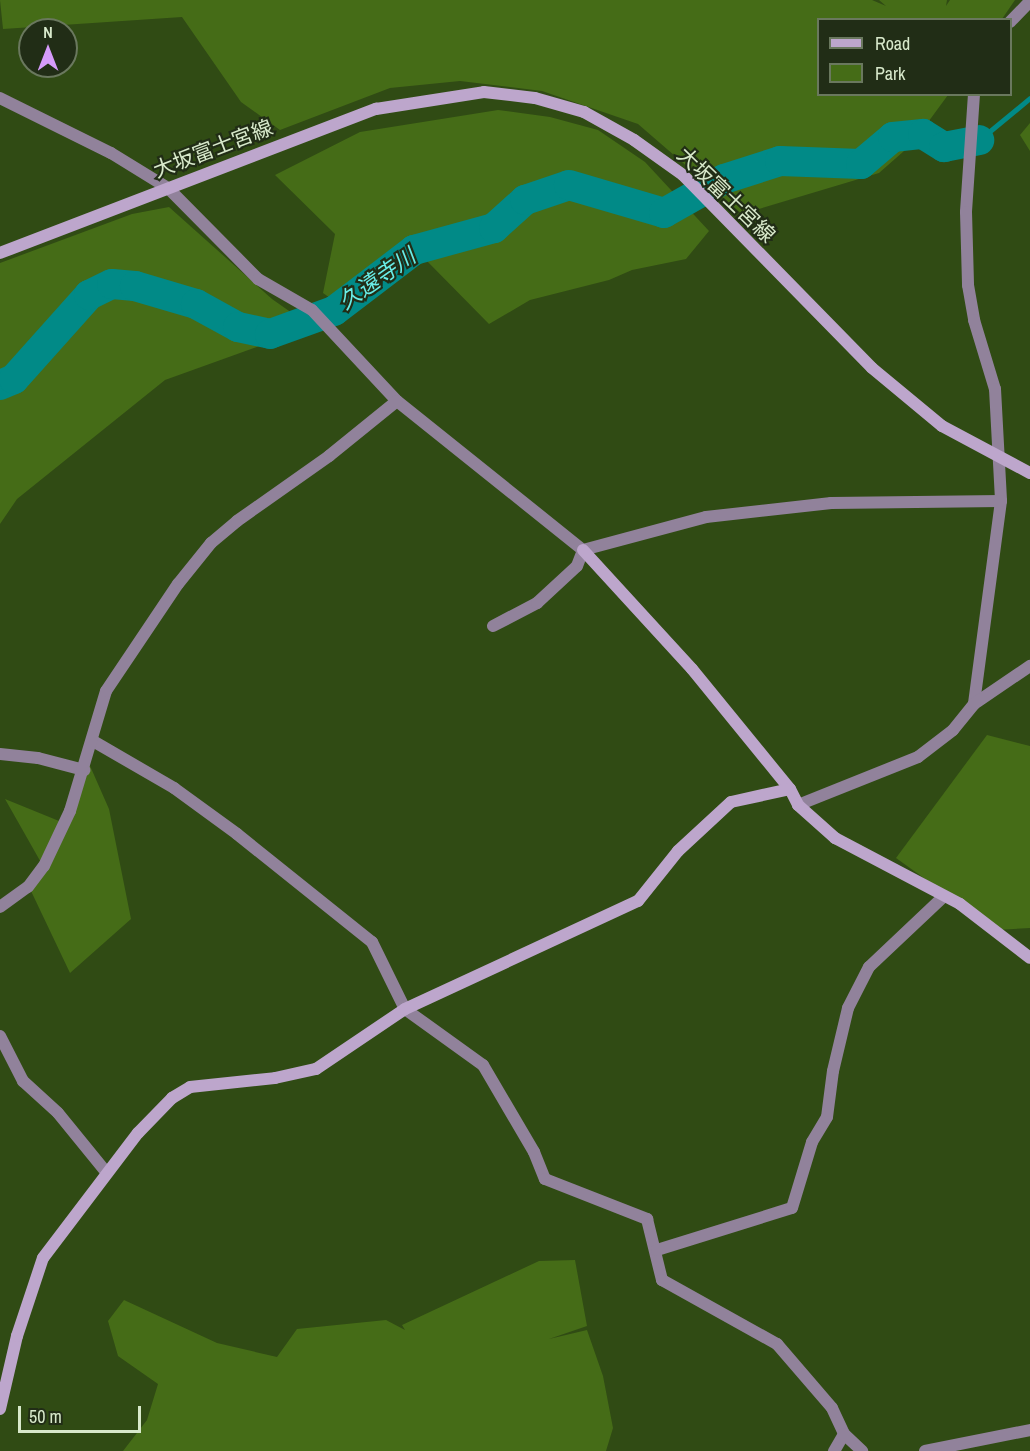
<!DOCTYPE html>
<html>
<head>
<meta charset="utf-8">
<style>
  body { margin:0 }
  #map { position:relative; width:1030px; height:1451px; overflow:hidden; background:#304b14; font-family:"Archivo Narrow","Noto Sans JP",sans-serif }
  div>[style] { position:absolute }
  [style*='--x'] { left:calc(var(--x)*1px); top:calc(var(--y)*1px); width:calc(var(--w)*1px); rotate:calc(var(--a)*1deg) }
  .green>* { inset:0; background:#456c17 }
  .stream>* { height:5px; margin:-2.5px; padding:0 2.5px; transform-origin:2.5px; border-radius:2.5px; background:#018a87 }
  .river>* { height:30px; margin:-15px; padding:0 15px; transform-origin:15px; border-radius:15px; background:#018a87 }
  .street>* { height:12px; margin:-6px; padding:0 6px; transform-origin:6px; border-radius:6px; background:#91829b }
  .secondary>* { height:12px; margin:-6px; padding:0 6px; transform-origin:6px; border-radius:6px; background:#bda6cc }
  span { translate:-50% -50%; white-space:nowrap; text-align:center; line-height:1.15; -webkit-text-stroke:4.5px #212d16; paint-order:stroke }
  .street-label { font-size:21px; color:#d8e9cb }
  .water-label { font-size:22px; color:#69ede8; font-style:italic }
  .legend { position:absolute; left:817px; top:18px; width:195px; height:78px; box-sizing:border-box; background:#212d16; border:2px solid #6a785e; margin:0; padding:8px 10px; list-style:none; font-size:18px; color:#d8e9cb }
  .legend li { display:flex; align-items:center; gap:12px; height:30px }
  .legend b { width:30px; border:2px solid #6a785e }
  .north { position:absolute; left:18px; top:18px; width:60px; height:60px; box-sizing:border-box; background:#212d16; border:2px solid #6a785e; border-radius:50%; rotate:0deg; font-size:16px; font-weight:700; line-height:24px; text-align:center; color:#d8e9cb }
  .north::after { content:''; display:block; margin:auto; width:21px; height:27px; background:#d59bfa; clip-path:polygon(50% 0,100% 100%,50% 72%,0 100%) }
  .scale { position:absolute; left:18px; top:1406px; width:123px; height:27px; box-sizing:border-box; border:3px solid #d8e9cb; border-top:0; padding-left:8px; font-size:18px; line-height:21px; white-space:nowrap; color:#d8e9cb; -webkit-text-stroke:4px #212d16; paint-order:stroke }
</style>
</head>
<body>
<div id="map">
  <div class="green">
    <div style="clip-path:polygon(0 0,872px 0,886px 6px,879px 0,947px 0,946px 6px,950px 0,1015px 0,1002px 19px,818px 20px,818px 94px,948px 95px,912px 144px,879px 173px,742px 214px,638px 124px,542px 91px,460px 81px,390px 88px,280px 130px,241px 102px,182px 17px,3px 29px)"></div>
    <div style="clip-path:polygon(498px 110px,550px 117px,598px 130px,645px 162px,709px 231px,686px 259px,632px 270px,609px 280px,530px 300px,489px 324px,423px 257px,353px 314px,323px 293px,335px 234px,275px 175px,360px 132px)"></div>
    <div style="clip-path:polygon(1030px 123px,1030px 151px,1020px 135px)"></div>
    <div style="clip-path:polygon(169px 207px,272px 299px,312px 327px,165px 380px,17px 499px,0 524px,0 263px,132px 214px)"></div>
    <div style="clip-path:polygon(987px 735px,1030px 746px,1030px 928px,996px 930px,896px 858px)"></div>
    <div style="clip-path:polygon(87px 759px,109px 809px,131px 919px,70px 973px,31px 891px,43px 866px,5px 799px,64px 823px)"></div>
    <div style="clip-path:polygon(575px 1260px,587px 1326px,549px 1339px,587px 1330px,603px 1376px,613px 1428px,606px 1451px,123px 1451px,147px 1420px,158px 1384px,118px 1356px,108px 1321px,124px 1300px,217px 1343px,277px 1357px,297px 1329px,386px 1320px,405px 1330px,402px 1325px,539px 1261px)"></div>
  </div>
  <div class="stream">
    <div style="--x:979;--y:140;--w:66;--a:-39.5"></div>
  </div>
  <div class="river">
    <div style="--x:0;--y:385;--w:15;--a:-23"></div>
    <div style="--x:14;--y:379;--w:113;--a:-48.2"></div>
    <div style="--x:89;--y:295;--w:25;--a:-26"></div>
    <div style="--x:112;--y:284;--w:23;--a:5"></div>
    <div style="--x:135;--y:286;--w:64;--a:16.4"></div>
    <div style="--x:196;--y:304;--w:48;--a:28.7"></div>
    <div style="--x:238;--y:327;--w:33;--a:12"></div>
    <div style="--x:270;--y:334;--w:68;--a:-19.8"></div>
    <div style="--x:334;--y:311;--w:101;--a:-37.3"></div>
    <div style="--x:414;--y:250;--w:83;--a:-15.4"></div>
    <div style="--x:494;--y:228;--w:42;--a:-42.1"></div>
    <div style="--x:525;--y:200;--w:46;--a:-18.8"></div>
    <div style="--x:569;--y:185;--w:99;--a:16.4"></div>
    <div style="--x:664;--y:213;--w:69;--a:-29.5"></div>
    <div style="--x:724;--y:179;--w:59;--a:-17.8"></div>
    <div style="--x:780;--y:161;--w:81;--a:2.1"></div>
    <div style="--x:861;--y:164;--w:42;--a:-40.2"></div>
    <div style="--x:893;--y:137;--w:30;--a:-6"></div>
    <div style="--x:923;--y:134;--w:25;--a:32"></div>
    <div style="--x:944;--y:147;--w:36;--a:-11"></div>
  </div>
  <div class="street">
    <div style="--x:1010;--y:22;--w:29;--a:-46"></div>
    <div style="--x:974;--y:94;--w:118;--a:93.9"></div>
    <div style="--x:966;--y:212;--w:73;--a:88.4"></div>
    <div style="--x:968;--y:285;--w:36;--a:80"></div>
    <div style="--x:974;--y:320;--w:72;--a:73.1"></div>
    <div style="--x:995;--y:389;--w:112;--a:86.9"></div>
    <div style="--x:1001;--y:501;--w:205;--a:97.6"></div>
    <div style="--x:0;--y:98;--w:124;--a:26.4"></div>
    <div style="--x:111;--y:153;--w:67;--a:31.6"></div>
    <div style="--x:168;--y:188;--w:128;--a:45.3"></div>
    <div style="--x:258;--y:279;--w:62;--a:29.9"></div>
    <div style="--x:312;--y:310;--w:125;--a:47"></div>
    <div style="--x:397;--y:401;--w:238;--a:38.7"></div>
    <div style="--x:583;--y:550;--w:127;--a:-15"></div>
    <div style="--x:706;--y:517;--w:126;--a:-6.4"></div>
    <div style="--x:831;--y:503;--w:170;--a:-0.7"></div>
    <div style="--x:493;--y:626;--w:50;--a:-27.6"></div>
    <div style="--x:537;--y:603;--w:54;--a:-42.8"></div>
    <div style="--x:577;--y:566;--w:17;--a:-69"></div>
    <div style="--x:93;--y:741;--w:94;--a:30.1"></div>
    <div style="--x:174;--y:788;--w:78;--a:36.1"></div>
    <div style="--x:237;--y:834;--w:173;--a:38.7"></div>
    <div style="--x:372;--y:942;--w:75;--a:63.8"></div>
    <div style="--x:405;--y:1009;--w:96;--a:35.7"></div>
    <div style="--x:483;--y:1065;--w:101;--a:59.6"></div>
    <div style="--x:534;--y:1152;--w:29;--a:68"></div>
    <div style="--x:545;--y:1179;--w:110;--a:21.4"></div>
    <div style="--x:647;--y:1219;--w:63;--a:76.2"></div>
    <div style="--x:662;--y:1280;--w:132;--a:29.1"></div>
    <div style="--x:777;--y:1344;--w:84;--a:49.3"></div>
    <div style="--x:832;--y:1408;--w:29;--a:65"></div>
    <div style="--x:844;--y:1434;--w:20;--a:120"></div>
    <div style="--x:0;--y:754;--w:38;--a:6"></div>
    <div style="--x:38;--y:758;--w:48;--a:14.6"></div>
    <div style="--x:798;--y:805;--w:129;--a:-21.8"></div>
    <div style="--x:918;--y:757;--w:44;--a:-37.6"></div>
    <div style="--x:953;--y:730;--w:33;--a:-51"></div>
    <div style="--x:974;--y:704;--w:68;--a:-34.2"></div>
    <div style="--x:0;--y:907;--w:34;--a:-36"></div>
    <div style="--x:28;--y:887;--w:26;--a:-53"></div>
    <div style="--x:44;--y:866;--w:61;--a:-64.7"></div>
    <div style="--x:70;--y:811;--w:125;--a:-73.3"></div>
    <div style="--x:106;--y:691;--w:129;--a:-56.1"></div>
    <div style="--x:178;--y:584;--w:53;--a:-51.2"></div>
    <div style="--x:211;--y:543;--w:34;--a:-40"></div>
    <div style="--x:237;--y:521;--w:113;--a:-35.2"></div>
    <div style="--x:329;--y:456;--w:87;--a:-39"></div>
    <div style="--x:0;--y:1036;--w:51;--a:62.9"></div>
    <div style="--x:23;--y:1081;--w:47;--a:42.4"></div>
    <div style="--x:58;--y:1113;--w:77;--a:50.8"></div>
    <div style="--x:657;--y:1250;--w:141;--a:-17.3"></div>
    <div style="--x:792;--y:1208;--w:69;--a:-73.1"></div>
    <div style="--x:812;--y:1142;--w:29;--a:-59"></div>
    <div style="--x:827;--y:1117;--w:46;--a:-82.6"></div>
    <div style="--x:833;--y:1071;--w:65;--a:-76.6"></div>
    <div style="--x:848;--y:1008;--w:46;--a:-62.9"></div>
    <div style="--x:869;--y:967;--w:100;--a:-43.4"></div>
    <div style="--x:844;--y:1434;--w:25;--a:43"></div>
    <div style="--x:925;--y:1451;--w:107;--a:-11.3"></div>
  </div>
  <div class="secondary">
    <div style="--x:0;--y:253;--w:403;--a:-21"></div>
    <div style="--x:376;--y:109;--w:109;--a:-8.9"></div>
    <div style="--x:484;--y:92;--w:51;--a:6.7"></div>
    <div style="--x:535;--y:98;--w:51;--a:15.9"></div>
    <div style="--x:584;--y:112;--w:57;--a:29.2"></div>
    <div style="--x:634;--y:140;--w:60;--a:35.5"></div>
    <div style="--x:683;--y:175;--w:270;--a:45.6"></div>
    <div style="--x:872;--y:368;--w:91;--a:39.6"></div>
    <div style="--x:942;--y:426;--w:100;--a:28.1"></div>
    <div style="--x:583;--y:550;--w:161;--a:47.5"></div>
    <div style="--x:692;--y:669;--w:155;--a:50.8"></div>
    <div style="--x:790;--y:789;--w:18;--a:63"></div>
    <div style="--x:798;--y:805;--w:50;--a:41.7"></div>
    <div style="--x:835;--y:838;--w:141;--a:27.8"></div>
    <div style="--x:960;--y:904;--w:88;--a:37.6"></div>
    <div style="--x:0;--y:1409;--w:75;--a:-76.9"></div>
    <div style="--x:17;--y:1336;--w:82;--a:-71.6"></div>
    <div style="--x:43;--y:1258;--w:157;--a:-52.8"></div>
    <div style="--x:138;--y:1133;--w:49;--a:-45.8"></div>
    <div style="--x:172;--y:1098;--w:21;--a:-31"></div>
    <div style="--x:190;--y:1087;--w:85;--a:-6"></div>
    <div style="--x:275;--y:1078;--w:42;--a:-12.4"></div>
    <div style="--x:316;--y:1069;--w:107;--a:-34"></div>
    <div style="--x:405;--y:1009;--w:257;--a:-24.9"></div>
    <div style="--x:638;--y:901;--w:64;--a:-51.3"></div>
    <div style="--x:678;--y:851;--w:72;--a:-42.8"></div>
    <div style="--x:731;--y:802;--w:60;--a:-12.4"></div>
  </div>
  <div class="street-label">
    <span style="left:213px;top:149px;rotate:-21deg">大坂富士宮線</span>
    <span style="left:726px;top:195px;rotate:44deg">大坂富士宮線</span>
  </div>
  <div class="water-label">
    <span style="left:377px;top:279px;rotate:-35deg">久遠寺川</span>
  </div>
  <ul class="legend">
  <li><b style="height:8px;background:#bda6cc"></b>Road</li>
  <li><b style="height:16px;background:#456c17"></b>Park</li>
  </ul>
  <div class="north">N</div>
  <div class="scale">50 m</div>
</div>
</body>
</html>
